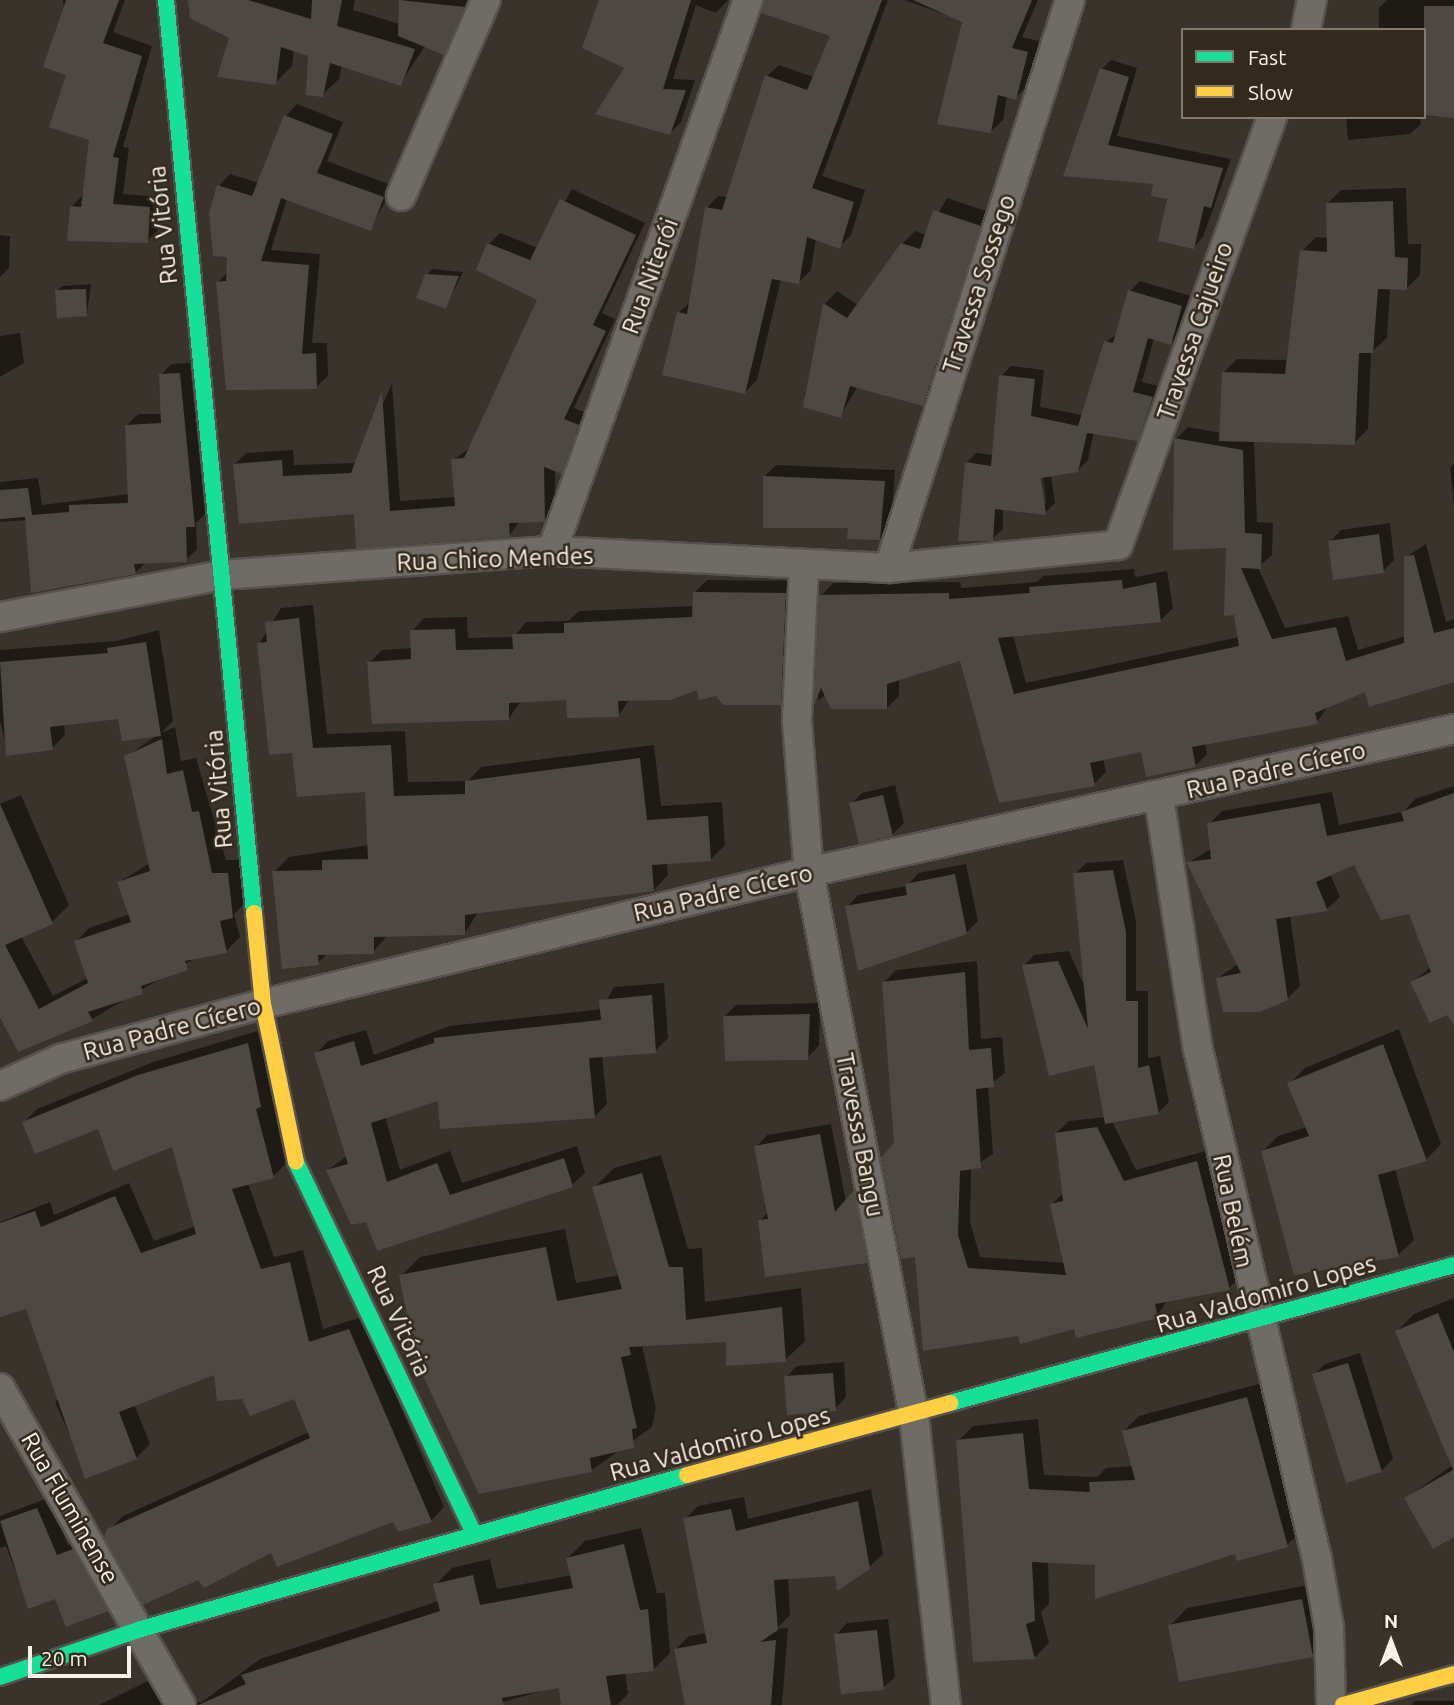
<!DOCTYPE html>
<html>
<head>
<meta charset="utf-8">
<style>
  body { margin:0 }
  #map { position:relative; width:1454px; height:1705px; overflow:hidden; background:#39332c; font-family:Ubuntu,sans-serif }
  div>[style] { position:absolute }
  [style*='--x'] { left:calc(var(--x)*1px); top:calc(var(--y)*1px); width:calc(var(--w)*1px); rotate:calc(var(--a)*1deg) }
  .shadow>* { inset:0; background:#0007 }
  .building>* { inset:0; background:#4e4843 }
  .roads { filter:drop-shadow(2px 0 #57524c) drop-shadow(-2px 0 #57524c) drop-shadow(0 2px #57524c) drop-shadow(0 -2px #57524c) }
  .street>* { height:28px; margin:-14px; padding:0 14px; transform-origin:14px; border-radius:14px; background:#6f6b66 }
  .fast>* { height:16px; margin:-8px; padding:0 8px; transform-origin:8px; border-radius:8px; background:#16e098 }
  .slow>* { height:16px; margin:-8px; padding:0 8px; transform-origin:8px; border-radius:8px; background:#ffcf43 }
  span { translate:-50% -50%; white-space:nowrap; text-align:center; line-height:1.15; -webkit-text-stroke:5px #34291d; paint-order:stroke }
  .street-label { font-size:24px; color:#f7f1e9 }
  .legend { position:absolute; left:1181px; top:28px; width:245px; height:91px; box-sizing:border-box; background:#34291d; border:2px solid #82796f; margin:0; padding:9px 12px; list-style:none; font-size:21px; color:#f7f1e9 }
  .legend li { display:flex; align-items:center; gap:14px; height:35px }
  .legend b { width:35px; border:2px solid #82796f }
  .north { position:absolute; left:1356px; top:1607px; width:70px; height:70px; -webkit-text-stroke:5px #34291d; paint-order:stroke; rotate:0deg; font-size:19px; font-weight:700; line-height:28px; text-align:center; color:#f7f1e9 }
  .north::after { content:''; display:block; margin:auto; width:24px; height:32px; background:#f7f1e9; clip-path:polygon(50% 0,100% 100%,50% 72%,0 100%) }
  .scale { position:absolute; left:28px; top:1646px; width:103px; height:32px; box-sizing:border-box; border:4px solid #f7f1e9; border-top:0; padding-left:9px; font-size:21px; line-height:24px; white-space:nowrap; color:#f7f1e9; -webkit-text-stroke:5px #34291d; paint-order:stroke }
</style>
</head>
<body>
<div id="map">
  <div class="shadow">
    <div style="clip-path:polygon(63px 0,125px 0,113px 32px,152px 46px,123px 147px,129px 148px,123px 194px,160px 197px,158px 230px,147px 241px,72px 206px,82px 196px,91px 139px,69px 74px)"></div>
    <div style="clip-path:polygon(198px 0,355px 0,353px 10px,400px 24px,401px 0,473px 0,455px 42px,443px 53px,425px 46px,400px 84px,342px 65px,339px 79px,322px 95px,310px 54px,294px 49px,292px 66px,275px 83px)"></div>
    <div style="clip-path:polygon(602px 0,728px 0,716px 13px,696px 5px,673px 79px,695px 80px,681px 122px,670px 133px,627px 67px)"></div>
    <div style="clip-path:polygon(790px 0,888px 0,822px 176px,865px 190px,851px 235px,839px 247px,816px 238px,811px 270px,799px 282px,781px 279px,757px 380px,745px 392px,679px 312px,691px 301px,707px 208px,718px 196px,728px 197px,767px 76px,779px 65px,814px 77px,833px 34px)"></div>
    <div style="clip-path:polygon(904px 0,1038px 0,1022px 37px,1039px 41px,1027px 86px,1015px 98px,1007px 96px,1003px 120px,991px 131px,964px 21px)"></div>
    <div style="clip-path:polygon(1387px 0,1454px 0,1454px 116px,1424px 30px,1379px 30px,1379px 8px)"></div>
    <div style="clip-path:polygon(1111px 60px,1137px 68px,1117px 136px,1231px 159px,1203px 237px,1194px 247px,1156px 183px,1065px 175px,1102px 69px)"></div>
    <div style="clip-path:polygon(297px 104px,343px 122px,327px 161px,394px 186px,370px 229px,287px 199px,271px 250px,320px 254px,312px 343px,327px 343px,328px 376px,316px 387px,218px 282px,228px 272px,229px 255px,219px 186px,230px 174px,259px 183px,286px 116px)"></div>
    <div style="clip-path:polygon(1346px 117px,1420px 117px,1421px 124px,1410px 134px,1348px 140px)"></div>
    <div style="clip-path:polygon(1406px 188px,1408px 244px,1421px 244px,1420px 275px,1406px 289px,1390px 288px,1387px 338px,1371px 352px,1368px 429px,1354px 443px,1254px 440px,1257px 522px,1273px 523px,1272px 555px,1258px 567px,1285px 628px,1348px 616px,1358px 650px,1406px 636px,1406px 557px,1426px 544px,1446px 622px,1454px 619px,1454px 678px,1366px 690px,1328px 706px,1317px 722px,1205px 743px,1207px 754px,1195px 766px,1143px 749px,1103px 758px,1106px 772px,1094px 784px,961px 659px,899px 678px,899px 696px,887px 708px,826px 694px,818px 701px,821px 596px,833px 583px,960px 582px,961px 588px,1037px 582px,1043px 576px,1134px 569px,1135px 577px,1167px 571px,1173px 608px,1161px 620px,1013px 635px,1026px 683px,1239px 637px,1228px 547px,1176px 439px,1188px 427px,1221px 433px,1223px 373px,1237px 359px,1288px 360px,1302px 251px,1316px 237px,1329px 238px,1327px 204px,1341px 190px)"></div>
    <div style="clip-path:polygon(572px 189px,645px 223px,602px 313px,615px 319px,574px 408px,589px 414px,572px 461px,561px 472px,555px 469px,555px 509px,544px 520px,520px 521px,509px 536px,356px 513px,235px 464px,246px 453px,293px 450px,294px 465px,357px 463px,392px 383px,400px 501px,456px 497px,453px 460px,470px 448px,539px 299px,489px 244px,500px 233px,538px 248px)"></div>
    <div style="clip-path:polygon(947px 198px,992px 213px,935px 392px,923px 404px,858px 386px,840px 416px,805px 406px,825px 304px,837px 291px,858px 305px,902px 244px,915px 231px,926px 235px)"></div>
    <div style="clip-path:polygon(0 235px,10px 236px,9px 268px,0 277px)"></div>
    <div style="clip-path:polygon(432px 269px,463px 272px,446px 307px,427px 275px)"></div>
    <div style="clip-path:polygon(evenodd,1140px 281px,1191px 296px,1181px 333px,1171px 343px,1154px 338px,1142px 382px,1162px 387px,1147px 429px,1137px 439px,1094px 432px,1088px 460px,1078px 470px,1051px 475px,1055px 503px,1045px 513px,1003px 508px,1003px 529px,992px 539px,960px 539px,966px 463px,976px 453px,993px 455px,1001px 376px,1011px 366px,1044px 370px,1040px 407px,1083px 415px,1106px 342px,1118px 333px,1130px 291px,1140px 281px,1042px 469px,1046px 504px,1043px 504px,1042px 469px)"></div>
    <div style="clip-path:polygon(91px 284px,87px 315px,57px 291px,62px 286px)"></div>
    <div style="clip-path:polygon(20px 333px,24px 363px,0 377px,0 336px)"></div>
    <div style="clip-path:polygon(190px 363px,205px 514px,196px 523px,197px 549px,186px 560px,146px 562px,135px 573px,27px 520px,0 522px,0 482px,38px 478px,42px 505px,129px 494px,127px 425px,138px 414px,162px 414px,161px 375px,171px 364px)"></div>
    <div style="clip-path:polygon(1454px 463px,1454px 507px,1450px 467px)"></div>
    <div style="clip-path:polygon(776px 465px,895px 470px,891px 527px,880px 539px,849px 527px,765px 476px)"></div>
    <div style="clip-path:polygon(1390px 523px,1394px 560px,1383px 571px,1330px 542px,1341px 530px)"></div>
    <div style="clip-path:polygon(707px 580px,798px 581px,793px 691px,780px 704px,698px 687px,630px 699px,618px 716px,568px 699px,521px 701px,509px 718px,369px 663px,382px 650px,412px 648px,412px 631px,424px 618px,467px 617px,468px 638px,514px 637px,526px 622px,568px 621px,579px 611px,694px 606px,694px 593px)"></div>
    <div style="clip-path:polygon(313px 605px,327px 734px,405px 731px,408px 782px,468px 781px,481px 767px,654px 745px,661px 806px,722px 802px,725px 845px,710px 860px,667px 863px,668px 875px,654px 890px,479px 911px,464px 934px,388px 935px,373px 952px,328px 953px,318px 963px,274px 872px,289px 857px,369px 845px,367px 790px,294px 751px,259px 644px,281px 608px)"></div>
    <div style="clip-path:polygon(159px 630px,173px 721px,161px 733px,175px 727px,181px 761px,196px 758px,226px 860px,242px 860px,246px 902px,234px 914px,240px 937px,226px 951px,199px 956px,92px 1019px,0 1014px,0 804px,21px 795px,69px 905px,52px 922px,21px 936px,53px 996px,88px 978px,76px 942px,89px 928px,130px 914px,119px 882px,150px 863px,126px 757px,157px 735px,120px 717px,64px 724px,65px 735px,52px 748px,8px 753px,0 721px,0 650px,116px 641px)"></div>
    <div style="clip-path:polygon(895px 785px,904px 823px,892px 835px,851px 804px,862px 793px)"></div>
    <div style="clip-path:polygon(1454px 786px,1454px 1009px,1412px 982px,1431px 967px,1410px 912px,1355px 863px,1330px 874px,1340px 897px,1327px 909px,1290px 915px,1300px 986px,1287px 999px,1218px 978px,1238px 964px,1188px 863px,1212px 848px,1209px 824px,1222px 811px,1332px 792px,1339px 825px,1403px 812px,1415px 799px)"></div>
    <div style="clip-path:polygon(1123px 860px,1136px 921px,1136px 991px,1148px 991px,1148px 1058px,1160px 1056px,1169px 1102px,1158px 1113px,1112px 1121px,1136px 1170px,1209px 1150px,1241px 1276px,1229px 1288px,1168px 1299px,1157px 1316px,1019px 1334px,916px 1255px,896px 1143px,883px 983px,896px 970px,977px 961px,981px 1039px,1002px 1037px,1005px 1073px,988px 1086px,993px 1154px,971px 1168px,970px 1222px,980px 1257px,1065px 1263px,1052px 1204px,1064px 1192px,1056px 1133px,1069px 1121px,1106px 1117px,1096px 1063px,1024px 966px,1034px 955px,1069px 951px,1085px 988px,1075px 874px,1086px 863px)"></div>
    <div style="clip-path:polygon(966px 864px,978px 921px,966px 933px,847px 907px,858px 895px,907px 886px,918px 873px)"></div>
    <div style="clip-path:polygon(664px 983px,668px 1038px,655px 1051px,602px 1055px,607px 1104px,595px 1116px,440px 1099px,385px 1116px,400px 1170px,450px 1151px,462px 1183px,577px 1146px,585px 1173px,572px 1185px,367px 1219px,328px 1170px,347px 1156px,316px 1054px,328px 1041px,366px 1030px,374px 1055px,449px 1026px,602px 1009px,614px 987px)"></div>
    <div style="clip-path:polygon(820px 1003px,819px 1046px,807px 1058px,725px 1016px,736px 1005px)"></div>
    <div style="clip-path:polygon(1399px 1029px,1441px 1144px,1426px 1160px,1395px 1169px,1414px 1240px,1398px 1255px,1263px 1151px,1278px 1136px,1307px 1127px,1289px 1084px,1305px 1068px)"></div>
    <div style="clip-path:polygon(261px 1030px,287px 1163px,273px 1176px,248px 1183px,274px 1257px,303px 1250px,323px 1329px,362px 1317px,444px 1507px,431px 1521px,394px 1520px,272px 1551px,199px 1578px,109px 1530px,123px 1516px,309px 1432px,295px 1397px,243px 1397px,216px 1372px,134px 1404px,150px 1444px,136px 1458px,88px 1476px,55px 1402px,62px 1395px,27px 1307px,0 1315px,0 1222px,50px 1202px,54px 1215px,129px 1183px,154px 1241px,196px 1226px,174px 1145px,99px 1127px,24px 1122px,37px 1109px,153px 1062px)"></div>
    <div style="clip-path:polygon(831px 1124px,846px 1202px,865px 1181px,878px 1250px,867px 1262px,760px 1221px,768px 1212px,756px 1147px,767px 1135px)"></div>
    <div style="clip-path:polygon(661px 1155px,688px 1249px,702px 1248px,705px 1302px,801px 1288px,805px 1341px,785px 1360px,728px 1340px,642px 1345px,656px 1408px,652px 1427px,592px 1470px,408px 1340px,413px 1335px,401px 1276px,420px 1257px,565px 1229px,576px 1283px,620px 1275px,594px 1188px,614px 1168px)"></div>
    <div style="clip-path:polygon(1454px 1298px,1454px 1432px,1397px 1331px,1414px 1314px)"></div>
    <div style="clip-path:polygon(1360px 1353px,1393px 1459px,1382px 1470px,1347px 1481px,1314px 1375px,1325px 1364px)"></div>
    <div style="clip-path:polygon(844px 1362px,846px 1397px,835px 1409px,786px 1377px,797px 1366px)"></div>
    <div style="clip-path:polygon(1262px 1383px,1303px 1530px,1287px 1545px,1236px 1552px,1048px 1561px,1049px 1604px,1041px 1612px,1049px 1643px,1034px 1658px,958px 1441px,973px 1426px,1038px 1419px,1044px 1475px,1097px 1477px,1106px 1468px,1133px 1466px,1124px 1431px,1139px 1416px)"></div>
    <div style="clip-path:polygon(1454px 1464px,1454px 1535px,1406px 1498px)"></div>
    <div style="clip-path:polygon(871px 1489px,883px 1554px,869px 1567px,788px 1577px,790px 1615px,776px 1629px,788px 1628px,782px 1705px,686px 1705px,676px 1649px,689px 1636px,707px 1633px,685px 1519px,698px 1506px,744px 1497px,748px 1519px)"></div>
    <div style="clip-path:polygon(48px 1498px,68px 1545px,84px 1539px,118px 1598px,67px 1625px,56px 1597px,29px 1607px,6px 1546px,0 1548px,0 1516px)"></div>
    <div style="clip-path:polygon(641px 1528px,657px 1593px,665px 1593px,670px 1653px,653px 1670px,625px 1672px,628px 1694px,617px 1705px,563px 1705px,560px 1686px,492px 1705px,175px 1705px,202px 1702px,260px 1659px,439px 1601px,435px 1585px,452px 1568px,490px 1559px,497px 1589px,572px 1575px,568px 1558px,585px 1541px)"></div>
    <div style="clip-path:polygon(1319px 1583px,1330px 1638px,1312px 1655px,1170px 1626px,1187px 1608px)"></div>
    <div style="clip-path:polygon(888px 1619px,895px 1677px,883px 1688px,836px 1635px,847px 1623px)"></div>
    <div style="clip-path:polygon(156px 1677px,168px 1705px,99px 1705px)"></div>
    <div style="clip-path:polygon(1415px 1701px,1454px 1701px,1454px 1705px,1411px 1705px)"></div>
  </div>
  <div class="building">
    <div style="clip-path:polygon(66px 0,119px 0,103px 43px,142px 56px,113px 157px,119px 158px,113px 204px,150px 207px,148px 243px,67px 241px,70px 206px,81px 207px,89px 140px,49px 127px,66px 75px,43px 67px)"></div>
    <div style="clip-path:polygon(188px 0,248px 0,311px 19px,312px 0,342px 0,337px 26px,415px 49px,401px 86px,330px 63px,323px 97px,306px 95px,308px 56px,281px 47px,276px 85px,217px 77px,229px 38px,190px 18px)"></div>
    <div style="clip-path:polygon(399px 0,465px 7px,444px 55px,398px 36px)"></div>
    <div style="clip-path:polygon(599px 0,691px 0,663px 89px,686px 90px,670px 135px,595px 114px,624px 68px,582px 48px)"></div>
    <div style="clip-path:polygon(764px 0,882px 0,812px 188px,854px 202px,840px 249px,807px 237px,799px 284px,772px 279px,745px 394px,662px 375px,677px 312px,687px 314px,705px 207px,722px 210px,765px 75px,807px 90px,830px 36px,761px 13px)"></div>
    <div style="clip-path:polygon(913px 0,1032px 0,1012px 48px,1028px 52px,1016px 100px,998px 95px,991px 133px,937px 124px,962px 22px)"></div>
    <div style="clip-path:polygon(1424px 6px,1454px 6px,1454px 118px,1424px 115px)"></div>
    <div style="clip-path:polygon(1100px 68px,1129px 77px,1108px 145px,1223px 168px,1211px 208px,1204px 206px,1194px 249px,1158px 241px,1167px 199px,1151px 196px,1153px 184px,1063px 176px)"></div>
    <div style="clip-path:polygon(284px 115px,333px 134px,317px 173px,384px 197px,371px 231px,281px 198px,261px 261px,309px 265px,302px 354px,316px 353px,317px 389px,226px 390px,216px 282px,226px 281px,227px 257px,213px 256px,209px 213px,217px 185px,252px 196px)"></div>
    <div style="clip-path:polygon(560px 199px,636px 235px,593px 325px,606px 331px,564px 419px,579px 425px,562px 474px,544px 467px,545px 522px,509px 523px,510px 537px,356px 549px,354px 514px,239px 524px,233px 464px,282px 460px,283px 476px,351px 473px,382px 391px,390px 511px,455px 506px,451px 459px,464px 458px,537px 300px,476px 270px,487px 243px,530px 260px)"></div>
    <div style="clip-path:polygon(1393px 201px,1395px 257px,1408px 258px,1407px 290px,1378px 289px,1373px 353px,1359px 353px,1355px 445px,1219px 441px,1222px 372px,1285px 374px,1300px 250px,1327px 252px,1326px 203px)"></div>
    <div style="clip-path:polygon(933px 210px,981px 226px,923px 406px,850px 386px,841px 418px,803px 407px,823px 303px,847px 318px,901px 243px,920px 249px)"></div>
    <div style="clip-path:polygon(425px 274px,459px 276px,446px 309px,416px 298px)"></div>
    <div style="clip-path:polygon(86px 289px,87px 316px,57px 318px,55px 290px)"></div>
    <div style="clip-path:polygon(1128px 290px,1182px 306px,1171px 345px,1148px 338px,1133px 392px,1153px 397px,1138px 441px,1087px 433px,1078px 472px,1041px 478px,1046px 515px,995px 509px,993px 541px,958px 541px,965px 462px,991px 466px,999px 375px,1035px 379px,1031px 416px,1078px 426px,1104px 341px,1113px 343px)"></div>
    <div style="clip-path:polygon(180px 373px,195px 527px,186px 527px,187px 562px,134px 564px,136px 574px,31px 593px,25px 517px,0 519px,0 490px,28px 488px,32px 515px,69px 512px,69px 505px,128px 503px,125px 425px,161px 423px,159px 374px)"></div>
    <div style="clip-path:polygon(1174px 438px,1243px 450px,1245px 533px,1262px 534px,1261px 569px,1241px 568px,1272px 639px,1336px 627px,1346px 661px,1404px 643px,1404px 556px,1414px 555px,1434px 633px,1454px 628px,1454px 682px,1369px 707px,1365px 692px,1315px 713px,1318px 724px,1192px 747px,1196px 767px,1146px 777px,1141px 752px,1090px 763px,1095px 786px,999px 803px,960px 661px,887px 684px,887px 709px,831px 709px,821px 688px,814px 705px,819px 595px,949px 593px,949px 599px,1030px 593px,1029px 587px,1122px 580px,1123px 589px,1156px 582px,1161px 622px,998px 638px,1014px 694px,1239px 646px,1234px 615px,1224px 616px,1226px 548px,1173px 550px)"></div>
    <div style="clip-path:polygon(763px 476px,885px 481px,880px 540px,847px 539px,848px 528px,763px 528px)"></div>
    <div style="clip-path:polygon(1379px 534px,1384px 573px,1333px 580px,1328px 541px)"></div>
    <div style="clip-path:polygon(693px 592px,786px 593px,781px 705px,723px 705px,716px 696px,699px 700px,697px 690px,670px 700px,618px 701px,619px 717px,567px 718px,566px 700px,509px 703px,509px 720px,372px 724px,367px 662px,411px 659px,410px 630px,455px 629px,456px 650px,513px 649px,512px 634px,564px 633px,564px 623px,692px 617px)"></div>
    <div style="clip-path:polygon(299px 618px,313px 748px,391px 745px,394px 796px,465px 794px,465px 781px,640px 758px,647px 820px,708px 816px,711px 861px,652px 865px,654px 891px,465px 915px,465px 935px,374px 937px,374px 954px,318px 955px,319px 965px,282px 969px,272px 871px,322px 870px,322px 860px,368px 859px,365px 792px,297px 797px,292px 753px,269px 755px,257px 643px,267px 642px,265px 622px)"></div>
    <div style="clip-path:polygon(146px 642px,161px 736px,122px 741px,118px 719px,50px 727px,53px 750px,6px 756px,0 662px,108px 653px,107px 648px)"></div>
    <div style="clip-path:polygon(162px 739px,167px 774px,183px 770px,192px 812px,199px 811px,212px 873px,228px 873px,233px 918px,220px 921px,227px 953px,185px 961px,188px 970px,141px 986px,143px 994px,88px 1012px,93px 1021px,18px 1052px,0 1017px,0 804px,53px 924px,5px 945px,39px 1009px,88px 983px,74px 941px,131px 922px,117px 882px,150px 871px,124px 756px)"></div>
    <div style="clip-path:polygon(1454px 793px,1454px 1025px,1447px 1015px,1430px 1023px,1410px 982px,1431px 972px,1409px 914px,1381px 920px,1354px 865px,1316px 882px,1328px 911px,1276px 919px,1288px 1000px,1260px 1012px,1223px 1012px,1216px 978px,1241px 973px,1186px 862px,1211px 859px,1207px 823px,1320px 803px,1327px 836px,1404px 821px,1401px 812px)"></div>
    <div style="clip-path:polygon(883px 795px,893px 836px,859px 844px,849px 803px)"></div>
    <div style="clip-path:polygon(1113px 870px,1126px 932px,1126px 1001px,1138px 1001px,1138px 1068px,1149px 1065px,1159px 1114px,1105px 1124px,1094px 1065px,1049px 1076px,1022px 965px,1058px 961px,1088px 1029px,1073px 873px)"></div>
    <div style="clip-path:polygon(955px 874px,967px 934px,858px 971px,845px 906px,907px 895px,905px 884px)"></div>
    <div style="clip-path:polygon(965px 972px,969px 1050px,991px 1048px,994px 1087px,976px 1089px,981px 1168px,960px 1171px,958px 1235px,968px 1268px,1066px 1275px,1050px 1204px,1063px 1201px,1055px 1133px,1097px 1127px,1124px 1181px,1197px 1161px,1230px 1290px,1155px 1304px,1158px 1318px,1076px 1338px,1074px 1329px,1020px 1344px,1018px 1336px,923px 1351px,915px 1257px,901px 1259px,881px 1158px,894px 1143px,882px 982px)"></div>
    <div style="clip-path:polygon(652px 995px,656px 1053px,589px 1058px,595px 1118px,440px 1129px,438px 1101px,371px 1123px,387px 1182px,437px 1163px,450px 1195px,564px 1158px,573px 1187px,377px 1251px,366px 1222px,351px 1225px,326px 1170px,348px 1164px,314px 1053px,354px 1041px,361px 1066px,434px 1043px,434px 1038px,601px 1020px,599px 1000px)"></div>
    <div style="clip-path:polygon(810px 1014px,808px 1060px,725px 1061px,723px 1016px)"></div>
    <div style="clip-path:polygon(248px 1043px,261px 1107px,256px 1109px,274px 1178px,232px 1189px,261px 1269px,290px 1262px,309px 1342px,349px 1329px,432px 1522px,398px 1532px,393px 1522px,277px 1567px,271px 1553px,204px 1588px,198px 1580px,143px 1605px,104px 1537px,107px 1529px,310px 1438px,294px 1399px,250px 1416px,242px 1399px,217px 1401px,214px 1375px,119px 1412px,137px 1459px,85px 1479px,26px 1309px,0 1317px,0 1223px,35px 1211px,41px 1227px,115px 1196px,141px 1253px,196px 1234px,172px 1147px,113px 1171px,98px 1129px,35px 1154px,22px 1122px,138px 1075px)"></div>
    <div style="clip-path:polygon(1383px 1044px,1427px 1161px,1378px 1175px,1399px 1257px,1294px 1275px,1261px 1151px,1309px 1136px,1287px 1083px)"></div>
    <div style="clip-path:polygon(820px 1134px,835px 1212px,854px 1190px,868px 1263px,765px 1277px,758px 1220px,768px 1219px,754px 1146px)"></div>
    <div style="clip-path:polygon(642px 1173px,669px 1267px,683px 1267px,686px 1320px,782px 1307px,786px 1362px,726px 1366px,726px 1342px,629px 1347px,631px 1355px,621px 1357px,637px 1428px,632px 1429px,634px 1448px,590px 1458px,592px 1472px,479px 1494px,406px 1340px,412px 1339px,399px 1275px,546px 1247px,557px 1301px,622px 1289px,592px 1187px)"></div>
    <div style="clip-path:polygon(1438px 1313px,1454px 1352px,1454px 1537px,1433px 1549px,1404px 1498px,1453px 1470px,1395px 1331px)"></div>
    <div style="clip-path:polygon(1348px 1363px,1382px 1472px,1346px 1483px,1312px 1374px)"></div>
    <div style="clip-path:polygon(833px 1373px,836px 1411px,787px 1415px,784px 1376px)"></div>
    <div style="clip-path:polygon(1247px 1397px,1288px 1547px,1237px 1561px,1235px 1554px,1095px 1599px,1095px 1565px,1032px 1562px,1035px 1621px,1026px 1624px,1035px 1659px,973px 1662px,956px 1440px,1023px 1433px,1029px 1489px,1090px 1492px,1089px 1482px,1135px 1480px,1122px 1431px)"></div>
    <div style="clip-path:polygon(858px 1501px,870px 1569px,837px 1591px,835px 1576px,774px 1580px,778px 1630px,760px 1642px,776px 1640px,771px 1705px,685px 1705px,674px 1649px,707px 1643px,683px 1518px,731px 1509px,736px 1531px)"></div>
    <div style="clip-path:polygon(37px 1508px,57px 1555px,73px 1549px,108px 1611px,66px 1627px,55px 1599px,28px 1609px,0 1521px)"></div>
    <div style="clip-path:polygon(624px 1544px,640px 1610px,648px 1609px,654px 1671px,606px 1676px,611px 1705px,561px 1705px,559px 1688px,502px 1698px,503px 1705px,198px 1705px,246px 1684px,241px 1675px,440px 1611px,433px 1584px,473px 1575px,480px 1605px,573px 1588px,566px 1558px)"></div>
    <div style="clip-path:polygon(1302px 1599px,1313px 1657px,1179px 1682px,1168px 1625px)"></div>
    <div style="clip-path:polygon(877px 1630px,884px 1690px,841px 1694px,834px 1634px)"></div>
  </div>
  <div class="roads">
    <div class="street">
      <div style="--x:1306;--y:30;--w:31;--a:-79"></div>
      <div style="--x:401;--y:196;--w:214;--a:-66.6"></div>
      <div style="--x:552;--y:551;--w:585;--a:-70.42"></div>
      <div style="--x:804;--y:564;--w:157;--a:92.6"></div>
      <div style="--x:797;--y:721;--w:151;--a:85.5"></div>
      <div style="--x:809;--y:872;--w:554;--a:79.08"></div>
      <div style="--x:914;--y:1416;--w:291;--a:83.7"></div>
      <div style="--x:889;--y:568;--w:596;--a:-72.32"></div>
      <div style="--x:0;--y:617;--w:226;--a:-10.7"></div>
      <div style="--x:222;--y:575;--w:331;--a:-4.2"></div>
      <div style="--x:552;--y:551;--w:337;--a:2.9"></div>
      <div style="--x:889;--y:568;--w:230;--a:-5.7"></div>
      <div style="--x:1118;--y:545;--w:455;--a:-70.2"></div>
      <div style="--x:1159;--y:798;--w:254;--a:81.2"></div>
      <div style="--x:1198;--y:1049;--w:524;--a:76.87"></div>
      <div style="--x:1317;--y:1559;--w:69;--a:80"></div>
      <div style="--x:1329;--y:1627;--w:78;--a:88.5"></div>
      <div style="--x:0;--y:1086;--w:66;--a:-24.2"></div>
      <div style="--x:60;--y:1059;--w:210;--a:-15.2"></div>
      <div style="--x:263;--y:1004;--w:562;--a:-13.59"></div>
      <div style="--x:809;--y:872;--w:661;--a:-12.5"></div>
      <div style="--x:0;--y:1388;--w:365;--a:60.3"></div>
    </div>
    <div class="fast">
      <div style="--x:166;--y:0;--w:917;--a:84.49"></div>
      <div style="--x:296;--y:1162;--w:411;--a:64.4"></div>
      <div style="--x:950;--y:1403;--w:523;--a:-15.31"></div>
      <div style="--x:0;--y:1677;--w:149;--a:-18.8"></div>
      <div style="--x:141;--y:1629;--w:567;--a:-15.75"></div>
    </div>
    <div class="slow">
      <div style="--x:254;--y:913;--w:91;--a:84.4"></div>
      <div style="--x:263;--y:1004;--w:161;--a:78.2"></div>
      <div style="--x:687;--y:1475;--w:273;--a:-15.3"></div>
      <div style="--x:1343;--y:1705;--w:115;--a:-15.6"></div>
    </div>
  </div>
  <div class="street-label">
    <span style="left:163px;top:225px;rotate:-96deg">Rua Vitória</span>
    <span style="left:650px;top:276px;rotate:-70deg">Rua Niterói</span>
    <span style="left:979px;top:284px;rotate:-72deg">Travessa Sossego</span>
    <span style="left:1195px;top:331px;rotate:-71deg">Travessa Cajueiro</span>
    <span style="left:495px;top:559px;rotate:-2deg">Rua Chico Mendes</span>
    <span style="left:1276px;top:770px;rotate:-13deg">Rua Padre Cícero</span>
    <span style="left:219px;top:789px;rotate:-95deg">Rua Vitória</span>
    <span style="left:723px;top:893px;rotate:-13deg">Rua Padre Cícero</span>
    <span style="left:172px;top:1029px;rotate:-15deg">Rua Padre Cícero</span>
    <span style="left:860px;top:1135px;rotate:79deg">Travessa Bangu</span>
    <span style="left:1233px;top:1211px;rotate:78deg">Rua Belém</span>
    <span style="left:1266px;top:1294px;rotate:-16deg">Rua Valdomiro Lopes</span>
    <span style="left:399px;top:1321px;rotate:65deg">Rua Vitória</span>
    <span style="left:720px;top:1444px;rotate:-15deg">Rua Valdomiro Lopes</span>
    <span style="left:70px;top:1508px;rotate:60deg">Rua Fluminense</span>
  </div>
  <ul class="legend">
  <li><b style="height:9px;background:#16e098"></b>Fast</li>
  <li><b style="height:9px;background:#ffcf43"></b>Slow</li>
  </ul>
  <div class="north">N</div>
  <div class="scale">20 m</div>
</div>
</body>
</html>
